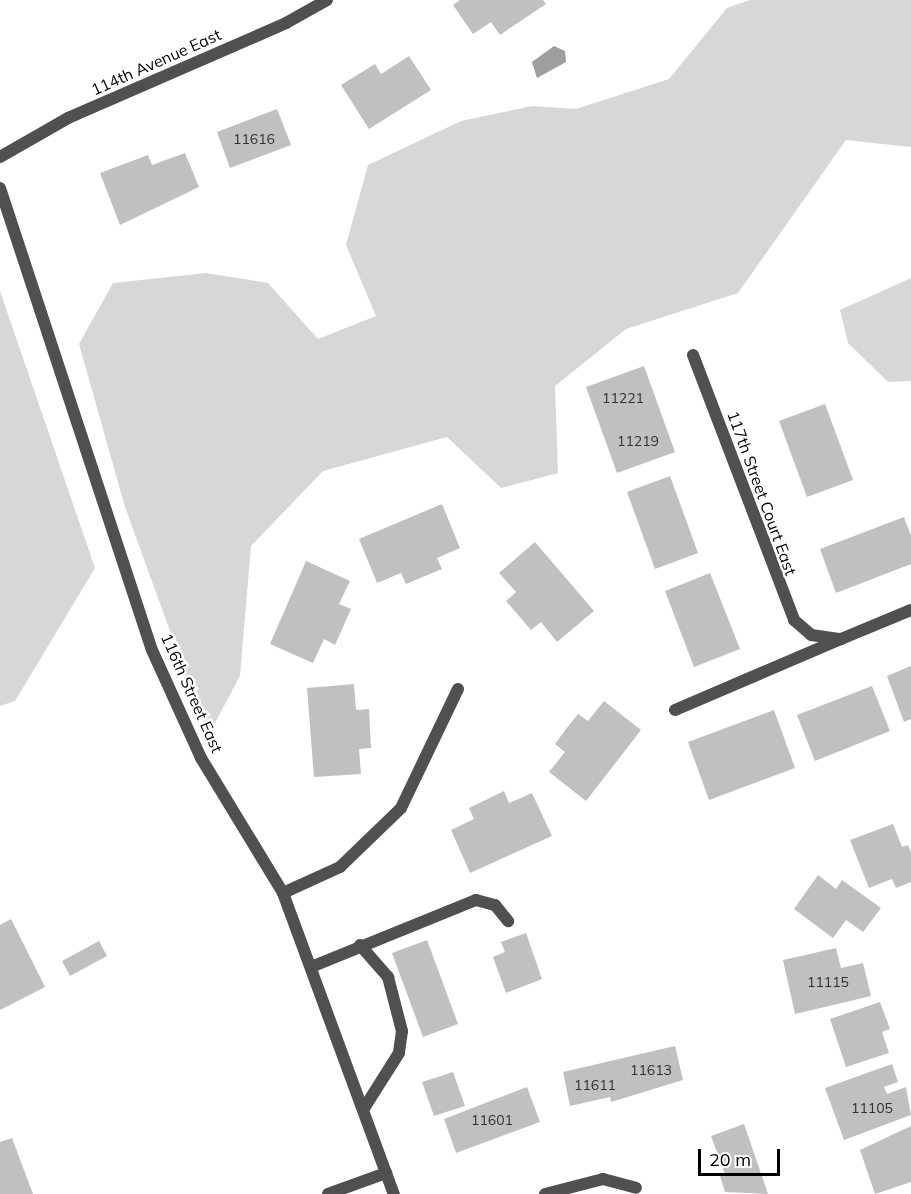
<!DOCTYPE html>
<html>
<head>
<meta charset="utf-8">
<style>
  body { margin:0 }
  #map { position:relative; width:911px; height:1194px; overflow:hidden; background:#fff; font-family:Mulish,sans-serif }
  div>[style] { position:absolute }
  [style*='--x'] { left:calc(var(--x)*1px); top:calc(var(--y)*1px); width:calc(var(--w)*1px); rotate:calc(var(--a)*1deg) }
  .green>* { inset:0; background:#d7d7d7 }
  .water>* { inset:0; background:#9e9e9e }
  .building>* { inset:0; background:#c0c0c0 }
  .service>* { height:12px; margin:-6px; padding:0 6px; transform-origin:6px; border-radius:6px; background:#505050 }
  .minor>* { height:12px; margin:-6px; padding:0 6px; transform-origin:6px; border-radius:6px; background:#505050 }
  span { translate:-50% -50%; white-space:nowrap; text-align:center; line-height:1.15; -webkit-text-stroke:5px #fff; paint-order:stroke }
  .number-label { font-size:14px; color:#303030 }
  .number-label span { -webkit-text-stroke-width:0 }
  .street-label { font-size:16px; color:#000 }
  .scale { position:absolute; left:698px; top:1149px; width:82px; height:27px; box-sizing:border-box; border:3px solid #000; border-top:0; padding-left:8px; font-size:18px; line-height:21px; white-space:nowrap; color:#000; -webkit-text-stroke:4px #fff; paint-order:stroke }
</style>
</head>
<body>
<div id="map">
  <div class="green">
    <div style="clip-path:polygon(750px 0,911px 0,911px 147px,846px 140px,738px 293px,626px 329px,555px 386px,558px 473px,501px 488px,447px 437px,323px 471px,251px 546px,240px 676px,208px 736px,125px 507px,79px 344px,113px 283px,206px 273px,268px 283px,318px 339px,376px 316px,346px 245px,368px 165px,461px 121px,532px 106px,576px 109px,669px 79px,727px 8px)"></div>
    <div style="clip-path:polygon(911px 278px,911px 381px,888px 382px,848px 343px,840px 310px)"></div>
    <div style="clip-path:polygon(0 291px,95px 568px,15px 701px,0 706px)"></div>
  </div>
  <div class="water">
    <div style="clip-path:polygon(554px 46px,565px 51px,566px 62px,537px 78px,532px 62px)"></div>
  </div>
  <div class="building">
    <div style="clip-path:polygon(460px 0,543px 0,546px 4px,500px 35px,491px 22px,473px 34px,453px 5px)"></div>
    <div style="clip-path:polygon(409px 56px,431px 90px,369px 129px,341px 85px,375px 64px,381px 74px)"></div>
    <div style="clip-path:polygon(277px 109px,291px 145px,230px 168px,217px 132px)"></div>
    <div style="clip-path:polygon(185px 153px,199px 187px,120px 225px,100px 173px,148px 155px,152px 165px)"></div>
    <div style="clip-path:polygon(644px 366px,675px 452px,617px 473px,586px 387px)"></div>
    <div style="clip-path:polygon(825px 404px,853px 480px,807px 497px,779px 421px)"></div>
    <div style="clip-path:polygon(670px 476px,698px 553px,655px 569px,627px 492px)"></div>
    <div style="clip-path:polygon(442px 504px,460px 548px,437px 558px,442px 569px,406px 584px,401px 573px,377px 583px,359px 539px)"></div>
    <div style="clip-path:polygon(904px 517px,911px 536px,911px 564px,836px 593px,820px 549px)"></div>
    <div style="clip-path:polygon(535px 542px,594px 611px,557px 642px,541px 622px,531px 630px,506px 601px,516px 592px,499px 573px)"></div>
    <div style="clip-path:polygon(306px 561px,350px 581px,339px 604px,351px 609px,335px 645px,324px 639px,313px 663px,270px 644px)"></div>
    <div style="clip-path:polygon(710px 573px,740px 649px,694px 667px,665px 591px)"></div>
    <div style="clip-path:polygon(911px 666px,911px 719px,904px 722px,887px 676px)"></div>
    <div style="clip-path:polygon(354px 684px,356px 710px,369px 709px,371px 748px,359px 749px,361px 774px,314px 777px,307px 688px)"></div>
    <div style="clip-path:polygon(872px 686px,890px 731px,815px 761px,797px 715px)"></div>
    <div style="clip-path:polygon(604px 701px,641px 730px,586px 801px,549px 772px,565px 752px,555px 744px,566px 729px,578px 714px,588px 721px)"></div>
    <div style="clip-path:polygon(774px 710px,795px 768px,709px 800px,688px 742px)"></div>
    <div style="clip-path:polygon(504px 791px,509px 803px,532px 793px,552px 836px,470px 873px,451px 830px,474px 819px,469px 808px)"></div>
    <div style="clip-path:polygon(893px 824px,902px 847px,908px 845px,911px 853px,911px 882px,896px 888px,892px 879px,869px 888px,850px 840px)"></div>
    <div style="clip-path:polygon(818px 875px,836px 889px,842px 880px,881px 908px,863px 932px,846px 920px,833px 938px,794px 909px)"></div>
    <div style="clip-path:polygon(11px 919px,45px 987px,0 1010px,0 925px)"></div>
    <div style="clip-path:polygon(526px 933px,542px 979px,506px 993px,493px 957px,505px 952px,501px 942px)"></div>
    <div style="clip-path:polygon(427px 940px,458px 1024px,423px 1037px,392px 953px)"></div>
    <div style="clip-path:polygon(99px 941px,107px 956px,70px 976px,62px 961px)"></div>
    <div style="clip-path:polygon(836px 948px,841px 968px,863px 963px,871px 996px,795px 1014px,783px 960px)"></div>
    <div style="clip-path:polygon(880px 1002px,890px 1029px,882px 1032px,889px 1053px,846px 1067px,830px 1019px)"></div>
    <div style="clip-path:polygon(675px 1046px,683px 1080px,611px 1102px,610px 1097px,570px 1106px,563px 1072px)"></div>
    <div style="clip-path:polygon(892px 1064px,898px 1082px,884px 1087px,887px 1094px,906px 1087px,911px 1115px,844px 1140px,825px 1088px)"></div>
    <div style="clip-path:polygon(453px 1072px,465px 1106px,434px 1116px,422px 1082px)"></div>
    <div style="clip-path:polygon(527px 1087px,540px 1122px,456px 1153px,444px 1119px)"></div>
    <div style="clip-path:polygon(744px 1124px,763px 1179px,768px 1194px,725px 1192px,720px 1176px,725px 1174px,711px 1136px)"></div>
    <div style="clip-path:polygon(911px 1126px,911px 1182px,875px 1194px,860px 1150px)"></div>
    <div style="clip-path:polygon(12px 1138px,33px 1194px,0 1194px,0 1142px)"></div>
  </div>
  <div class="service">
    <div style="--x:675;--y:710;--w:181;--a:-23.2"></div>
    <div style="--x:360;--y:945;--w:43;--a:48.8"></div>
    <div style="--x:388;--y:977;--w:56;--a:75.5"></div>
    <div style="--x:402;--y:1031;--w:22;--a:98"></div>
    <div style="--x:399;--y:1053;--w:67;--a:122.3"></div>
    <div style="--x:311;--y:967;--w:178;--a:-22.1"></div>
    <div style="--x:476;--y:900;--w:20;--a:15"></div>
    <div style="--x:495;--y:905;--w:21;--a:51"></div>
    <div style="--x:328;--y:1194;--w:62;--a:-19.9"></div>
  </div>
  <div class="minor">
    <div style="--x:0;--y:157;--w:78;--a:-29.8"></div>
    <div style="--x:68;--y:118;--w:238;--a:-23.5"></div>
    <div style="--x:286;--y:23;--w:47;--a:-29.3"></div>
    <div style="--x:0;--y:188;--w:486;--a:71.8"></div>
    <div style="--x:152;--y:650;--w:119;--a:65.6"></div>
    <div style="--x:201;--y:758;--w:158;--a:58.7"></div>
    <div style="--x:283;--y:893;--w:321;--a:69.8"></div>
    <div style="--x:693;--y:355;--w:284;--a:69.1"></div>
    <div style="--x:794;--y:620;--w:23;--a:41"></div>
    <div style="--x:811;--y:635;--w:30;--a:8"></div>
    <div style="--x:841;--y:639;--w:76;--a:-22.5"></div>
    <div style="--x:283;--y:893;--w:63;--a:-24.5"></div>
    <div style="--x:340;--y:867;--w:85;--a:-44"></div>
    <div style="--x:401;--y:808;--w:132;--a:-64.4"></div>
    <div style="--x:545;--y:1194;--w:60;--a:-14.5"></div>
    <div style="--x:603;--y:1179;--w:34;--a:15"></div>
  </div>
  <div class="number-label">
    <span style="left:254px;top:139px">11616</span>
    <span style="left:623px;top:398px">11221</span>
    <span style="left:638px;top:441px">11219</span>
    <span style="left:828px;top:982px">11115</span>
    <span style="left:651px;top:1070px">11613</span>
    <span style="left:595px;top:1085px">11611</span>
    <span style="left:872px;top:1108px">11105</span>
    <span style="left:492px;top:1120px">11601</span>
  </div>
  <div class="street-label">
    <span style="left:156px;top:62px;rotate:-24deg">114th Avenue East</span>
    <span style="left:762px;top:493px;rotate:70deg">117th Street Court East</span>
    <span style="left:192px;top:693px;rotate:66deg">116th Street East</span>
  </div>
  <div class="scale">20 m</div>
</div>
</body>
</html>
